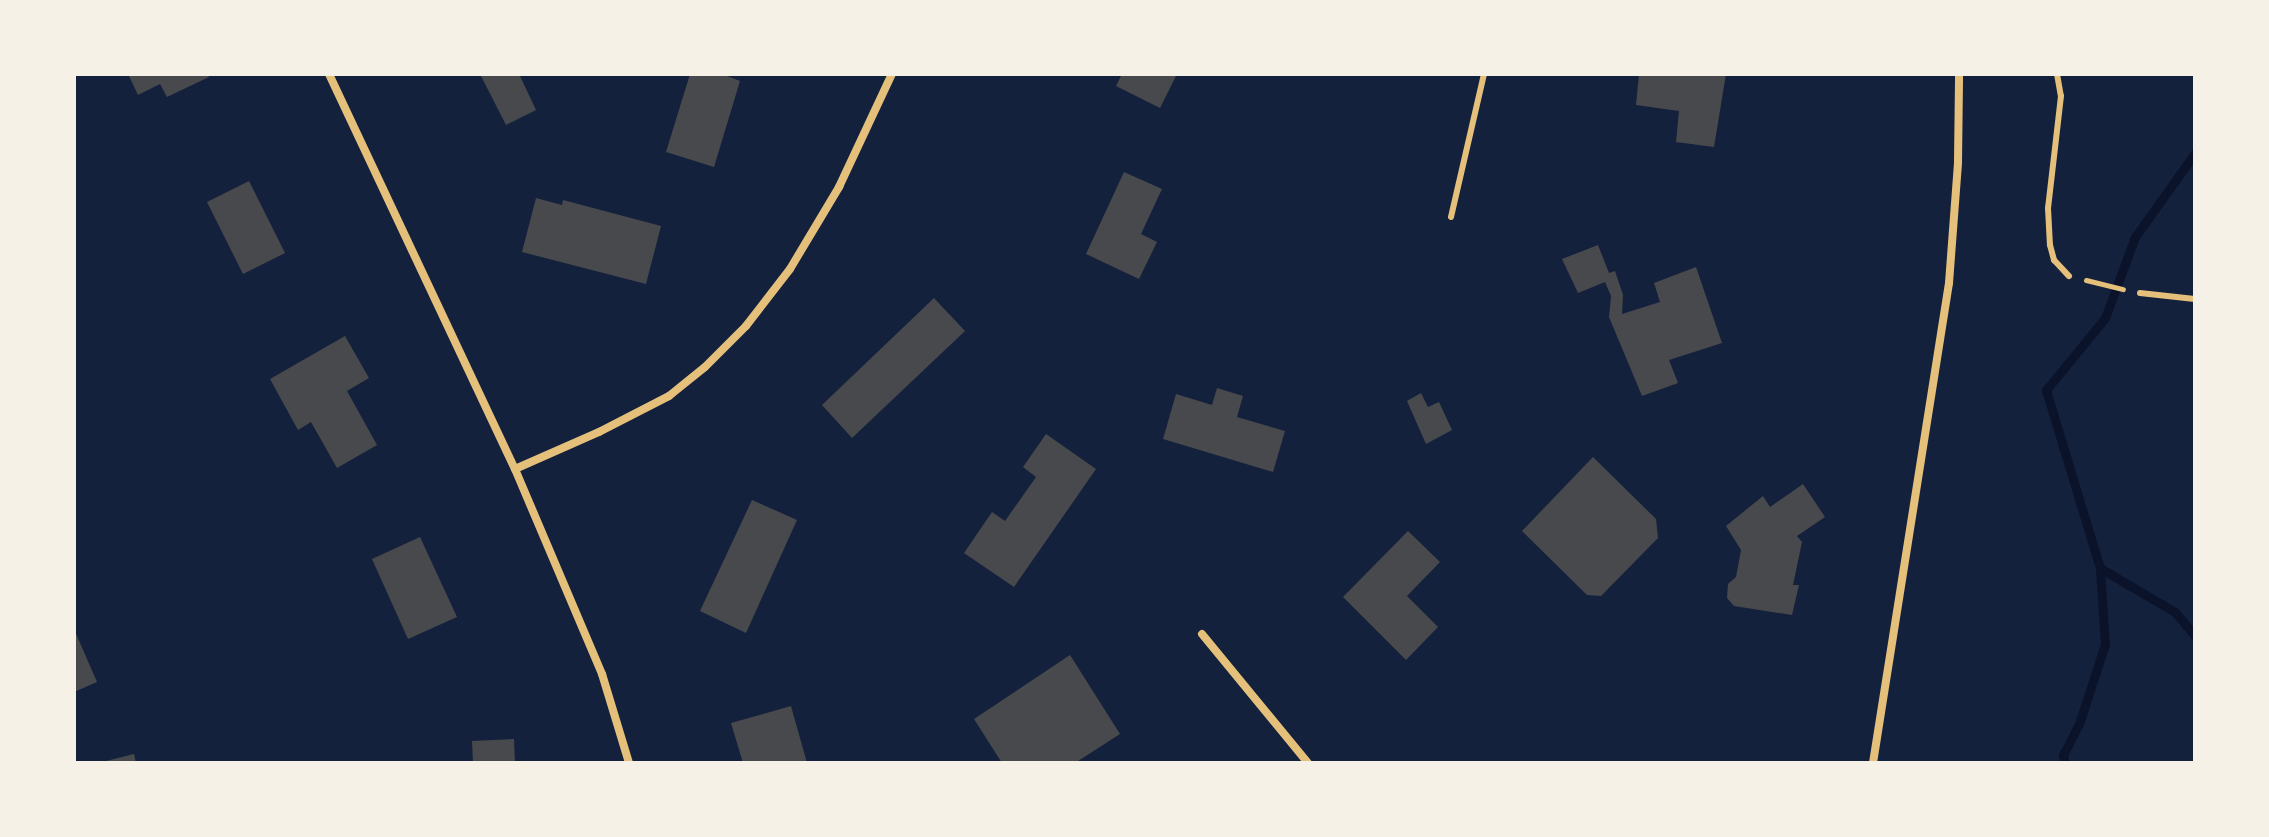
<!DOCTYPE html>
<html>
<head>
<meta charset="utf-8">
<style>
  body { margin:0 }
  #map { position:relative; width:2269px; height:837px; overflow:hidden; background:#14213d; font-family:Quicksand,sans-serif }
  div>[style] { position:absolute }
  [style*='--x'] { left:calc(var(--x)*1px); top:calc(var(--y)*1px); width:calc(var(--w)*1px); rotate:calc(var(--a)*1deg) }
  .stream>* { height:9px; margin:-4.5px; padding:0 4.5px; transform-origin:4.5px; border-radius:4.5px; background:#0b132b }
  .building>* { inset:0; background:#48494c }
  .path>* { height:5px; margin:-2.5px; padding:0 2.5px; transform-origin:2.5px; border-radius:2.5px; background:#e5c07b }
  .service>* { height:6px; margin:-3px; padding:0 3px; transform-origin:3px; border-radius:3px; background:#e5c07b }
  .minor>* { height:8px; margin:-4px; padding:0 4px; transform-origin:4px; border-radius:4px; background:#e5c07b }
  span { translate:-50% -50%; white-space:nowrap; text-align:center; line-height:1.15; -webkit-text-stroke:7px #f6f1e7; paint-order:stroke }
  .frame { position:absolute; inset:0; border:76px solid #f6f1e7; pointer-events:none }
</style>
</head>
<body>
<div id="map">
  <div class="stream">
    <div style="--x:2100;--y:568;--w:87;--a:30.4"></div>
    <div style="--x:2175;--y:612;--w:31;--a:50"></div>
    <div style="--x:2065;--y:763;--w:8;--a:-104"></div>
    <div style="--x:2063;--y:755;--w:38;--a:-63"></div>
    <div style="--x:2080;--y:721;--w:81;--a:-72"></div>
    <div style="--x:2105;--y:644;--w:76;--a:-93.8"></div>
    <div style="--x:2100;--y:568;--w:186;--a:-106.9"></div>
    <div style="--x:2046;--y:390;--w:93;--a:-50.7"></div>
    <div style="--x:2105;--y:318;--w:86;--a:-69.7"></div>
    <div style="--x:2135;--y:237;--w:103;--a:-54.5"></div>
  </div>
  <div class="building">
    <div style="clip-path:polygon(128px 74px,208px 74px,209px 77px,167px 97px,160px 84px,138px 95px)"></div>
    <div style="clip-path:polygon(480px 74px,519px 74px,536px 110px,506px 125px)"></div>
    <div style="clip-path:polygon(690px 74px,722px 74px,740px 81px,714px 167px,666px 152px)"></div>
    <div style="clip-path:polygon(1122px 74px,1177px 74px,1160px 108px,1116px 86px)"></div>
    <div style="clip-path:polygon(1639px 74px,1726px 74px,1714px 147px,1676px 142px,1679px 111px,1636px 105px)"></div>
    <div style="clip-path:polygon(1124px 172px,1162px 189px,1141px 234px,1157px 242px,1139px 279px,1086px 254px)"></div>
    <div style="clip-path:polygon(249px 181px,285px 253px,243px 274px,207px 202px)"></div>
    <div style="clip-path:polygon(536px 198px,562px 205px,563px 200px,661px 226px,646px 284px,522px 252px)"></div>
    <div style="clip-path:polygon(1598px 245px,1609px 273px,1615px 271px,1623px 295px,1622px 314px,1660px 302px,1654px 283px,1696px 267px,1722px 343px,1669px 360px,1678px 383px,1642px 396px,1609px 317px,1611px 296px,1605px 282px,1578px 293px,1562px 259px)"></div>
    <div style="clip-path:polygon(934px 298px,965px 331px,852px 438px,822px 405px)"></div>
    <div style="clip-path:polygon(345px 336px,369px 378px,347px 391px,377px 445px,337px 468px,311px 422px,298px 430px,270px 379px)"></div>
    <div style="clip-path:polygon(1217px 388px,1243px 396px,1237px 417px,1285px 431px,1273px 472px,1163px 439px,1176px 394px,1212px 405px)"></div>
    <div style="clip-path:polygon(1421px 393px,1428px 407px,1439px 402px,1452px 430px,1426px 444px,1407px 401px)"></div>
    <div style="clip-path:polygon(1046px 434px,1096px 469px,1014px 587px,964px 553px,992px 512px,1005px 521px,1036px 477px,1023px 467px)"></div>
    <div style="clip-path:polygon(1593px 457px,1656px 519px,1658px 538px,1601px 596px,1587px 595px,1522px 531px)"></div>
    <div style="clip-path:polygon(1803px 484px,1825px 517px,1797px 536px,1802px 542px,1793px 585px,1799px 585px,1792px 615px,1734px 606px,1727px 598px,1728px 584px,1736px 577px,1741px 550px,1726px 526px,1763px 496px,1770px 507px)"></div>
    <div style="clip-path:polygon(752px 500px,797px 520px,746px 633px,700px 611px)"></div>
    <div style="clip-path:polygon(1408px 531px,1440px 562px,1407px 596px,1438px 627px,1406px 660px,1343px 597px)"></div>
    <div style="clip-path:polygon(420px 537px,457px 617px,408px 639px,372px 559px)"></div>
    <div style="clip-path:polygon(74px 629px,97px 682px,74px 692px)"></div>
    <div style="clip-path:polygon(1070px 655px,1120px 734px,1075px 763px,1002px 763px,974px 719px)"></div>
    <div style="clip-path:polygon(791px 706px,807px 763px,743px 763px,731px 723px)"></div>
    <div style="clip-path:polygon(514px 739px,515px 763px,473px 763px,472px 741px)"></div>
    <div style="clip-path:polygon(134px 754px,136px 763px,102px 763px,102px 762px)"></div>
  </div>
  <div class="path">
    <div style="--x:2086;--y:280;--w:38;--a:14"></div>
  </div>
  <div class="service">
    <div style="--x:2057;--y:74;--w:22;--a:80"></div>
    <div style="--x:2061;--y:96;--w:113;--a:96.6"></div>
    <div style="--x:2048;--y:208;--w:37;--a:87"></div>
    <div style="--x:2050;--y:245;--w:16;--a:75"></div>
    <div style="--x:2054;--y:260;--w:22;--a:47"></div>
    <div style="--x:1451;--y:217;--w:147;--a:-77"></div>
    <div style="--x:2140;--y:293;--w:55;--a:6.2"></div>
  </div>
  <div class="minor">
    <div style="--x:329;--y:74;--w:437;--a:64.8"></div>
    <div style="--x:515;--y:469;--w:223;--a:67"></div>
    <div style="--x:602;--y:674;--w:93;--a:73.1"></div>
    <div style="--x:515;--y:469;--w:92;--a:-23.8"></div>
    <div style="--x:599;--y:432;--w:79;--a:-27.2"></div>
    <div style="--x:669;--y:396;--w:46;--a:-38.9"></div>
    <div style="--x:705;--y:367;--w:58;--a:-45"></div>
    <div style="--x:746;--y:326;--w:72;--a:-52.3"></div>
    <div style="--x:790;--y:269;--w:96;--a:-59.1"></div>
    <div style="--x:839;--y:187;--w:125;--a:-64.9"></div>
    <div style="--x:1202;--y:634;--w:167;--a:50.6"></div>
    <div style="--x:1873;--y:763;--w:486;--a:-81"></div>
    <div style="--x:1949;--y:283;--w:121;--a:-85.7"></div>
    <div style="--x:1958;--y:162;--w:88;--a:-89.3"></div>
  </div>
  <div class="frame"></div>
</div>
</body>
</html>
